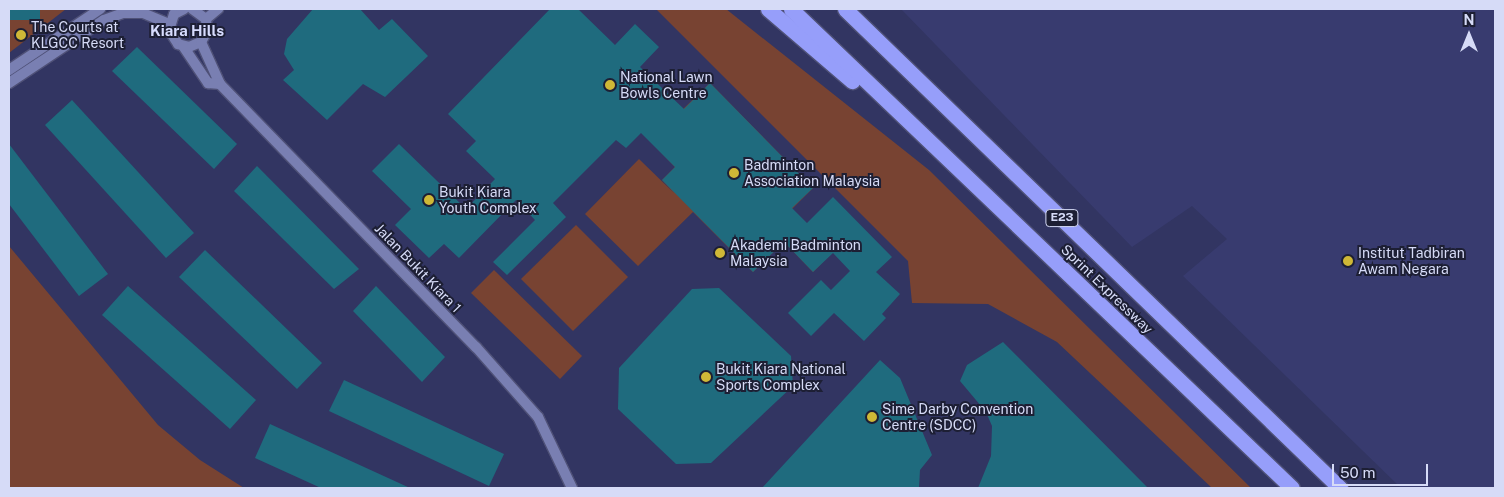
<!DOCTYPE html>
<html>
<head>
<meta charset="utf-8">
<style>
  body { margin:0 }
  #map { position:relative; width:1504px; height:497px; overflow:hidden; background:#323562; font-family:"Public Sans",sans-serif }
  div>[style] { position:absolute }
  [style*='--x'] { left:calc(var(--x)*1px); top:calc(var(--y)*1px); width:calc(var(--w)*1px); rotate:calc(var(--a)*1deg) }
  .built>* { inset:0; background:#383b6f }
  .green>* { inset:0; background:#784332 }
  .building>* { inset:0; background:#1f6b7e }
  .roads { filter:drop-shadow(1px 0 #4f5177) drop-shadow(-1px 0 #4f5177) drop-shadow(0 1px #4f5177) drop-shadow(0 -1px #4f5177) }
  .minor>* { height:10px; margin:-5px; padding:0 5px; transform-origin:5px; border-radius:5px; background:#797fb2 }
  .motorway>* { height:15px; margin:-7.5px; padding:0 7.5px; transform-origin:7.5px; border-radius:7.5px; background:#969efa }
  .dots>* { width:14px; height:14px; translate:-50% -50%; box-sizing:border-box; border:2px solid #1d1f34; border-radius:50% }
  span { translate:-50% -50%; white-space:nowrap; text-align:center; line-height:1.15; -webkit-text-stroke:4px #1d1f34; paint-order:stroke }
  .shield-label span { padding:1px 4px; background:#1d1f34; border:1px solid; border-radius:4px; -webkit-text-stroke-width:0 }
  .shield-label { font-size:12px; color:#d6dbf7; font-weight:700 }
  .poi-label { font-size:14px; color:#d6dbf7 }
  .left { translate:0 -50%; text-align:left }
  .street-label { font-size:14px; color:#d6dbf7 }
  .neighbourhood-label { font-size:15px; color:#d7dcfe; font-weight:700 }
  .frame { position:absolute; inset:0; border:10px solid #d6dbf7; pointer-events:none }
  .north { position:absolute; left:1444px; top:10px; width:50px; height:50px; -webkit-text-stroke:4px #1d1f34; paint-order:stroke; rotate:0deg; font-size:14px; font-weight:700; line-height:20px; text-align:center; color:#d6dbf7 }
  .north::after { content:''; display:block; margin:auto; width:18px; height:22px; background:#d6dbf7; clip-path:polygon(50% 0,100% 100%,50% 72%,0 100%) }
  .scale { position:absolute; left:1332px; top:464px; width:96px; height:22px; box-sizing:border-box; border:2px solid #d6dbf7; border-top:0; padding-left:6px; font-size:15px; line-height:18px; white-space:nowrap; color:#d6dbf7; -webkit-text-stroke:4px #1d1f34; paint-order:stroke }
</style>
</head>
<body>
<div id="map">
  <div class="built">
    <div style="clip-path:polygon(901px 9px,1495px 9px,1495px 488px,1401px 488px,1183px 276px,1227px 239px,1192px 206px,1132px 247px)"></div>
  </div>
  <div class="green">
    <div style="clip-path:polygon(9px 9px,66px 9px,9px 53px)"></div>
    <div style="clip-path:polygon(656px 9px,726px 9px,929px 170px,1251px 488px,1212px 488px,1057px 342px,988px 304px,912px 303px,908px 261px)"></div>
    <div style="clip-path:polygon(710px 83px,813px 188px,792px 209px,828px 257px,813px 272px,784px 242px,753px 272px,693px 212px,638px 266px,585px 214px,639px 159px,674px 193px,662px 180px,675px 167px,650px 141px)"></div>
    <div style="clip-path:polygon(576px 225px,628px 277px,573px 331px,521px 279px)"></div>
    <div style="clip-path:polygon(9px 246px,158px 425px,200px 460px,244px 488px,9px 488px)"></div>
    <div style="clip-path:polygon(494px 270px,582px 356px,560px 379px,471px 293px)"></div>
  </div>
  <div class="building">
    <div style="clip-path:polygon(9px 9px,40px 9px,40px 20px,9px 20px)"></div>
    <div style="clip-path:polygon(313px 9px,360px 9px,379px 30px,392px 19px,428px 56px,385px 97px,363px 84px,327px 120px,283px 80px,294px 70px,284px 54px,287px 39px)"></div>
    <div style="clip-path:polygon(550px 9px,578px 9px,615px 45px,635px 24px,659px 47px,640px 67px,684px 109px,710px 83px,813px 188px,792px 208px,807px 223px,833px 197px,892px 257px,876px 272px,900px 294px,882px 314px,886px 318px,864px 341px,834px 313px,811px 336px,788px 313px,821px 280px,831px 290px,850px 271px,833px 253px,813px 272px,784px 242px,753px 272px,662px 180px,675px 167px,641px 133px,626px 148px,616px 140px,553px 203px,566px 217px,507px 275px,493px 262px,535px 220px,516px 200px,459px 258px,444px 244px,429px 258px,395px 225px,411px 209px,372px 171px,399px 144px,466px 209px,495px 179px,466px 151px,476px 141px,448px 114px)"></div>
    <div style="clip-path:polygon(137px 47px,237px 144px,214px 169px,112px 71px)"></div>
    <div style="clip-path:polygon(72px 100px,194px 233px,166px 258px,45px 125px)"></div>
    <div style="clip-path:polygon(9px 144px,108px 274px,79px 296px,9px 204px)"></div>
    <div style="clip-path:polygon(257px 166px,359px 269px,334px 289px,234px 191px)"></div>
    <div style="clip-path:polygon(205px 250px,322px 363px,297px 389px,179px 277px)"></div>
    <div style="clip-path:polygon(128px 286px,256px 400px,230px 429px,102px 315px)"></div>
    <div style="clip-path:polygon(376px 286px,445px 357px,422px 382px,353px 311px)"></div>
    <div style="clip-path:polygon(719px 288px,791px 356px,793px 386px,711px 463px,676px 464px,618px 409px,619px 368px,692px 289px)"></div>
    <div style="clip-path:polygon(1003px 342px,1148px 488px,978px 488px,991px 456px,992px 426px,986px 412px,960px 381px,967px 365px)"></div>
    <div style="clip-path:polygon(880px 360px,900px 378px,932px 455px,920px 470px,919px 488px,762px 488px)"></div>
    <div style="clip-path:polygon(344px 380px,504px 454px,489px 486px,329px 411px)"></div>
    <div style="clip-path:polygon(270px 424px,410px 488px,321px 488px,255px 458px)"></div>
  </div>
  <div class="roads">
    <div class="minor">
      <div style="--x:184;--y:9;--w:11;--a:153"></div>
      <div style="--x:174;--y:14;--w:17;--a:107"></div>
      <div style="--x:169;--y:30;--w:17;--a:57"></div>
      <div style="--x:178;--y:44;--w:11;--a:15"></div>
      <div style="--x:189;--y:47;--w:13;--a:-23"></div>
      <div style="--x:201;--y:42;--w:13;--a:-61"></div>
      <div style="--x:207;--y:31;--w:12;--a:-95"></div>
      <div style="--x:206;--y:19;--w:17;--a:-144"></div>
      <div style="--x:206;--y:19;--w:16;--a:-40"></div>
      <div style="--x:201;--y:42;--w:46;--a:65.7"></div>
      <div style="--x:220;--y:84;--w:367;--a:45.8"></div>
      <div style="--x:476;--y:347;--w:94;--a:48.5"></div>
      <div style="--x:538;--y:417;--w:79;--a:64.4"></div>
      <div style="--x:183;--y:46;--w:45;--a:56"></div>
      <div style="--x:208;--y:83;--w:12;--a:5"></div>
      <div style="--x:9;--y:70;--w:110;--a:-33.8"></div>
      <div style="--x:9;--y:83;--w:114;--a:-33.6"></div>
      <div style="--x:104;--y:20;--w:20;--a:-20"></div>
      <div style="--x:123;--y:13;--w:20;--a:0"></div>
      <div style="--x:143;--y:13;--w:28;--a:23"></div>
    </div>
    <div class="motorway">
      <div style="--x:768;--y:9;--w:111;--a:40.6"></div>
      <div style="--x:791;--y:9;--w:693;--a:43.71"></div>
      <div style="--x:845;--y:9;--w:689;--a:44.06"></div>
    </div>
  </div>
  <div class="dots">
    <div style="left:21px;top:35px;background:#cfb837"></div>
    <div style="left:610px;top:85px;background:#cfb837"></div>
    <div style="left:734px;top:173px;background:#cfb837"></div>
    <div style="left:429px;top:200px;background:#cfb837"></div>
    <div style="left:720px;top:253px;background:#cfb837"></div>
    <div style="left:1348px;top:261px;background:#cfb837"></div>
    <div style="left:706px;top:377px;background:#cfb837"></div>
    <div style="left:872px;top:417px;background:#cfb837"></div>
  </div>
  <div class="shield-label">
    <span style="left:1062px;top:218px">E23</span>
  </div>
  <div class="poi-label">
    <span class="left" style="left:31px;top:35px">The Courts at<br>KLGCC Resort</span>
    <span class="left" style="left:620px;top:85px">National Lawn<br>Bowls Centre</span>
    <span class="left" style="left:744px;top:173px">Badminton<br>Association Malaysia</span>
    <span class="left" style="left:439px;top:200px">Bukit Kiara<br>Youth Complex</span>
    <span class="left" style="left:730px;top:253px">Akademi Badminton<br>Malaysia</span>
    <span class="left" style="left:1358px;top:261px">Institut Tadbiran<br>Awam Negara</span>
    <span class="left" style="left:716px;top:377px">Bukit Kiara National<br>Sports Complex</span>
    <span class="left" style="left:882px;top:417px">Sime Darby Convention<br>Centre (SDCC)</span>
  </div>
  <div class="street-label">
    <span style="left:418px;top:268px;rotate:46deg">Jalan Bukit Kiara 1</span>
    <span style="left:1107px;top:289px;rotate:44deg">Sprint Expressway</span>
  </div>
  <div class="neighbourhood-label">
    <span style="left:187px;top:31px">Kiara Hills</span>
  </div>
  <div class="frame"></div>
  <div class="north">N</div>
  <div class="scale">50 m</div>
</div>
</body>
</html>
